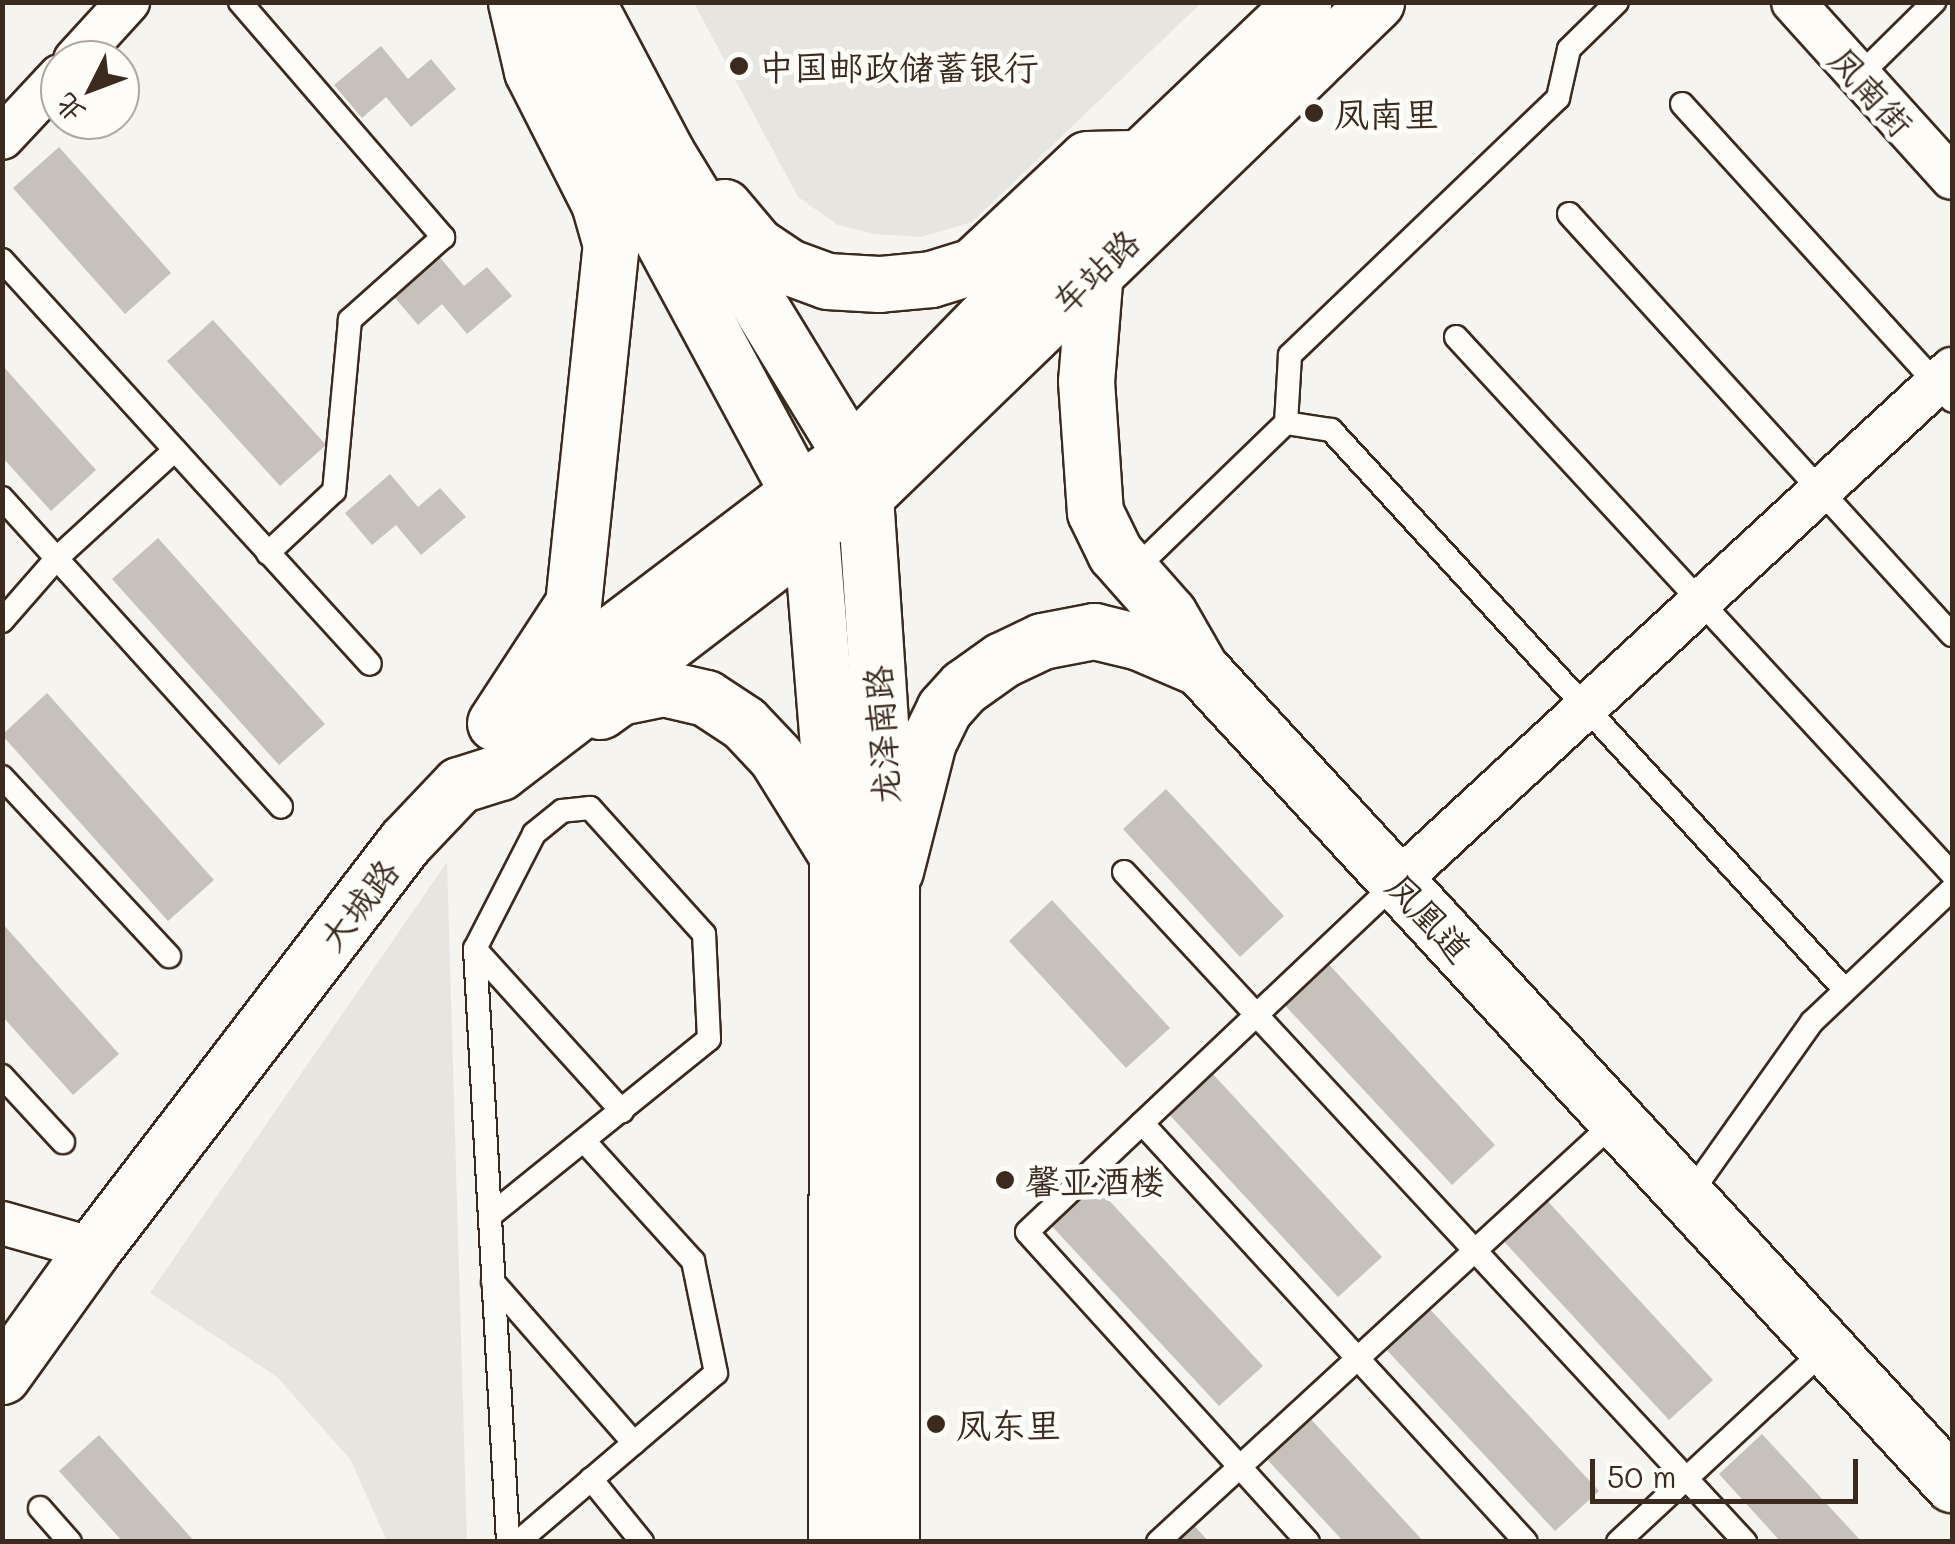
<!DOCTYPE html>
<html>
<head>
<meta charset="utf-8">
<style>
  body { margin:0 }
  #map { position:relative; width:1955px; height:1544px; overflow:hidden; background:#f5f4ee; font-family:Mali,"LXGW WenKai TC",sans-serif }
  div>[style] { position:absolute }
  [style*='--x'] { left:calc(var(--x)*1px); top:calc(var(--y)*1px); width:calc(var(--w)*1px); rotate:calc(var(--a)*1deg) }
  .built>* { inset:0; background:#e7e5df }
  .building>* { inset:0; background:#c7c1bb }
  .roads { filter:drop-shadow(2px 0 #3b2a1e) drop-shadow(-2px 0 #3b2a1e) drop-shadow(0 2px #3b2a1e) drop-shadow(0 -2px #3b2a1e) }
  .service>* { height:22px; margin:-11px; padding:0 11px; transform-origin:11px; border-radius:11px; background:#fdfcf7 }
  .minor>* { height:42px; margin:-21px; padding:0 21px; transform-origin:21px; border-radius:21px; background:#fdfcf7 }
  .tertiary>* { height:55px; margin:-27.5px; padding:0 27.5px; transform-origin:27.5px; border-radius:27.5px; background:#fdfcf7 }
  .primary>* { height:55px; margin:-27.5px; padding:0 27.5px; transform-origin:27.5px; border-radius:27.5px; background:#fdfcf7 }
  .dots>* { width:28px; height:28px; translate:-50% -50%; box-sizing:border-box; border:5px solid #fdfcf7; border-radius:50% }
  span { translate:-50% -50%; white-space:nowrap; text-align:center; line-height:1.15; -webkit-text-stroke:10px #fdfcf7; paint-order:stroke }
  .poi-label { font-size:35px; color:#3b2a1e }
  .left { translate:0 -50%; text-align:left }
  .street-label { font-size:35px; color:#3b2a1e }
  .frame { position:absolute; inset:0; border:5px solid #3b2a1e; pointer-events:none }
  .north { position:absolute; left:40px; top:40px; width:100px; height:100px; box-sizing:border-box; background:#fdfcf7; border:2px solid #afa8a0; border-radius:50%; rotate:228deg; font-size:28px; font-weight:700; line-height:40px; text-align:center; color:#3b2a1e }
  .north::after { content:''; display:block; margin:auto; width:35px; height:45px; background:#3b2a1e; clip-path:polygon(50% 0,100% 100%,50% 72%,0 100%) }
  .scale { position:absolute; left:1590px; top:1459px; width:268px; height:45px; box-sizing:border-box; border:5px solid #3b2a1e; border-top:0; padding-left:12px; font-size:30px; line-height:35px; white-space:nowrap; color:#3b2a1e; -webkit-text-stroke:8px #fdfcf7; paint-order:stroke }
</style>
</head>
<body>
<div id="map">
  <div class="built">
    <div style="clip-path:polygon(694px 3px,1201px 3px,972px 222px,921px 237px,875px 234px,838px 225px,798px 197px)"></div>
    <div style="clip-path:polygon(447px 862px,467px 1541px,387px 1541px,350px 1459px,277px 1377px,150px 1293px)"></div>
  </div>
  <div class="building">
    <div style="clip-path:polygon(381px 46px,408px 79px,431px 59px,456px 89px,411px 127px,386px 97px,362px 118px,334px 85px)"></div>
    <div style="clip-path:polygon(59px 147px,171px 273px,125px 314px,13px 188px)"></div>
    <div style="clip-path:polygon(437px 254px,464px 286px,487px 267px,512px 296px,467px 334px,442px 304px,418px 325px,391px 293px)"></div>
    <div style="clip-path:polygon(213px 320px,326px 445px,280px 486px,167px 361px)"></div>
    <div style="clip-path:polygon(2px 365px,96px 470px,51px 511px,2px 457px)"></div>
    <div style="clip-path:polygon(390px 474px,418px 507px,440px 488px,466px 517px,421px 555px,396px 525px,372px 545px,345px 513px)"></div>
    <div style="clip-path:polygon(158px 538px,325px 724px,279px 765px,112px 579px)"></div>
    <div style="clip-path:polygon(47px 693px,214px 880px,168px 921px,2px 735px)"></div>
    <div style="clip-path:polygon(1166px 789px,1284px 916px,1240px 957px,1123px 829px)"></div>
    <div style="clip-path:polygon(1052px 900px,1170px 1028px,1126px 1068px,1009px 941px)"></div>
    <div style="clip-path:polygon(2px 923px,119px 1054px,73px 1095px,2px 1016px)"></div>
    <div style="clip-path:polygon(1324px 959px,1495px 1145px,1452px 1185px,1280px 1000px)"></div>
    <div style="clip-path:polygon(1210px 1071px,1382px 1257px,1338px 1297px,1166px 1111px)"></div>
    <div style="clip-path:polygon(1091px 1181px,1263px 1366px,1219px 1406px,1047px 1221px)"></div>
    <div style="clip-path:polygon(1541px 1194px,1713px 1380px,1669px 1420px,1497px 1234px)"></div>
    <div style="clip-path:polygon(1427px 1306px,1599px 1491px,1555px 1531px,1383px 1346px)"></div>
    <div style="clip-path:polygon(1308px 1416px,1424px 1542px,1344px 1542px,1264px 1456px)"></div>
    <div style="clip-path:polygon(1762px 1434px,1862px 1542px,1781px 1542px,1719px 1474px)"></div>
    <div style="clip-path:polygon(99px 1435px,195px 1542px,123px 1542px,59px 1471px)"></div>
    <div style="clip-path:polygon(1192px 1523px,1209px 1542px,1172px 1542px)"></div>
  </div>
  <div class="roads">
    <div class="service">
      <div style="--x:240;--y:2;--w:311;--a:49.2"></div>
      <div style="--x:443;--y:237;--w:125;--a:138.3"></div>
      <div style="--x:350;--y:320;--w:172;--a:95.3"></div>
      <div style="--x:334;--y:491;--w:91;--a:136.8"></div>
      <div style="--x:1858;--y:77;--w:107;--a:-44.6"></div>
      <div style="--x:1682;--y:104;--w:401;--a:47.7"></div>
      <div style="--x:1569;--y:214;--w:569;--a:47.71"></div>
      <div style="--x:2;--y:260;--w:546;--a:47.67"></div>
      <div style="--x:1456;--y:337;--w:731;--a:47.27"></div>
      <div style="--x:1286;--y:423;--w:68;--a:-86.6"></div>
      <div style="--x:1290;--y:355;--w:371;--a:-43.8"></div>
      <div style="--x:1558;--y:98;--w:50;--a:-77.3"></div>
      <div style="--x:1569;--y:49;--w:67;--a:-44.4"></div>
      <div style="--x:2;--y:498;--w:416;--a:47.9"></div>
      <div style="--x:1132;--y:572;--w:214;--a:-44.1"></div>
      <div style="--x:1286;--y:423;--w:46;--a:8.8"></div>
      <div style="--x:1331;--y:430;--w:760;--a:47.45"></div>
      <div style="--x:2;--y:621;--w:84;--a:-48.9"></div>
      <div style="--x:57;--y:558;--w:160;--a:-42.5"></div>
      <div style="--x:2;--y:777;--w:245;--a:47"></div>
      <div style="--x:1124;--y:872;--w:914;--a:47.17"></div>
      <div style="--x:475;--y:949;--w:219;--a:47.8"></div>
      <div style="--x:2;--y:1076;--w:90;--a:47.3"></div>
      <div style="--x:1142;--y:1123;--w:568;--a:47.5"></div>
      <div style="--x:1688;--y:1197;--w:214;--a:-54.7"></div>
      <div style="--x:1812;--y:1022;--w:193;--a:-43.5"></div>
      <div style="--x:491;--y:1215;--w:280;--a:-38.9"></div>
      <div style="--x:709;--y:1039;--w:105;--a:-92.7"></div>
      <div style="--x:704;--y:934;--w:170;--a:-132.1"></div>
      <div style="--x:590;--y:808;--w:28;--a:174"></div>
      <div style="--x:562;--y:811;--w:36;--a:141"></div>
      <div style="--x:534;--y:834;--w:129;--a:117.2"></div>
      <div style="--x:475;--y:949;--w:594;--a:86.81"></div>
      <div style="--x:493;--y:1282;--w:214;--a:48.8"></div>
      <div style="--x:591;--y:1479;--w:81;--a:51"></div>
      <div style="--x:40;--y:1508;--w:45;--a:48.6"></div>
      <div style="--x:518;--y:1542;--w:260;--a:-40.5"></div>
      <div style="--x:716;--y:1373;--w:114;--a:-101.6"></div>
      <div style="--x:693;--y:1261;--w:161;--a:-132.2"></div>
      <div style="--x:1158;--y:1542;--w:624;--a:-42.6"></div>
      <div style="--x:1308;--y:1542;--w:418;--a:-132.2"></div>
      <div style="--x:1027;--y:1232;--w:509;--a:-43.41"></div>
      <div style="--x:1618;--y:1542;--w:285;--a:-42.9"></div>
    </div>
    <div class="minor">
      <div style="--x:1793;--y:2;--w:237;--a:47.9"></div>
      <div style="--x:75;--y:60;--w:79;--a:-47.6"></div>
      <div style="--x:2;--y:138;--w:85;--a:-46.9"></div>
      <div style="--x:1397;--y:882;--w:756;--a:-42.75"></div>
      <div style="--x:2;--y:1223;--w:95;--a:15.9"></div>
    </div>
    <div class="tertiary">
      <div style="--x:1095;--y:270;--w:111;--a:94.6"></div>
      <div style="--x:1086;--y:381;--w:131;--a:86.1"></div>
      <div style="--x:1095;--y:512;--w:46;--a:64"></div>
      <div style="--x:1115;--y:553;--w:81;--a:48.5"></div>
      <div style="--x:1169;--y:614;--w:62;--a:60.1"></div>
      <div style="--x:1200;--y:668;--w:1110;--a:47.34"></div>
      <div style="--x:527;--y:698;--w:340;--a:-37.2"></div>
      <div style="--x:600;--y:711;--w:24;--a:-36"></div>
      <div style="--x:619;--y:697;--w:45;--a:-11.6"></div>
      <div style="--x:663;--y:688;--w:44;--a:13.1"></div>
      <div style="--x:706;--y:698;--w:45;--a:33.3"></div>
      <div style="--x:744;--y:723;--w:47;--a:46.7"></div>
      <div style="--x:776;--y:757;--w:115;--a:58.1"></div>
      <div style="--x:495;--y:723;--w:142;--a:-56.8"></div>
      <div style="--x:573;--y:604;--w:361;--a:-84"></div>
      <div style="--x:611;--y:245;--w:44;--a:-105.9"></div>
      <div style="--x:599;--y:203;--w:148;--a:-116.9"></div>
      <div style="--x:532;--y:71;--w:71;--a:-103.1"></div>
      <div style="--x:895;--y:871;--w:133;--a:-75.7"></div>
      <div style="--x:928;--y:742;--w:37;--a:-64"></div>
      <div style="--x:944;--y:709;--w:30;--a:-48"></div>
      <div style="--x:964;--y:687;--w:47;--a:-35.4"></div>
      <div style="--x:1002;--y:660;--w:44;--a:-25.4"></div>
      <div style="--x:1042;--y:641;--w:53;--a:-10.9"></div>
      <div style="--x:1094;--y:631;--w:46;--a:13.7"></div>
      <div style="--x:1139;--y:642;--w:66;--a:23.1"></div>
      <div style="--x:2;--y:1376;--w:156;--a:-54.4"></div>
      <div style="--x:93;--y:1249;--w:513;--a:-52.53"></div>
      <div style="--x:405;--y:842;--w:79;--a:-46.5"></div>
      <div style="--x:459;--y:785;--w:43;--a:-17.6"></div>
      <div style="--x:500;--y:772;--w:392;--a:-37.4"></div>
    </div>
    <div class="primary">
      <div style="--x:534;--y:2;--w:557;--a:61.69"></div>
      <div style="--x:798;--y:492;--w:44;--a:72.8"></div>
      <div style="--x:811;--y:534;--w:322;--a:85.4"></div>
      <div style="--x:837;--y:855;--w:687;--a:90.08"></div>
      <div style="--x:587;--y:2;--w:170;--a:62.2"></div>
      <div style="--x:666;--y:152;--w:355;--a:58.6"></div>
      <div style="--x:851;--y:455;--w:43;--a:71.1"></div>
      <div style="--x:865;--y:496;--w:390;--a:86.2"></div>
      <div style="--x:891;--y:885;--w:657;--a:90"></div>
      <div style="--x:724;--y:207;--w:50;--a:49.9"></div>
      <div style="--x:756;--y:245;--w:40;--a:34"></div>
      <div style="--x:789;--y:267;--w:40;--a:20.2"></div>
      <div style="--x:827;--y:281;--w:52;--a:3.3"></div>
      <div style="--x:879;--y:284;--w:52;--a:-5.5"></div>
      <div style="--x:931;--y:279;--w:44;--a:-17.2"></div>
      <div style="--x:973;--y:266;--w:156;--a:-43.2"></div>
      <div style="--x:1087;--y:159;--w:45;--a:-1.3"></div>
      <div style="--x:821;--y:476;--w:37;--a:-35"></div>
      <div style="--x:851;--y:455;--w:414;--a:-45.8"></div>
      <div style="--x:1140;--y:158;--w:226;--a:-43.7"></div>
      <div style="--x:839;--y:514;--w:32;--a:-35"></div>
      <div style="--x:865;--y:496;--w:711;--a:-44.03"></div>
    </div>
  </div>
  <div class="dots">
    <div style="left:739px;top:66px;background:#3b2a1e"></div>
    <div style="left:1314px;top:113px;background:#3b2a1e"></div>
    <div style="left:1005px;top:1180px;background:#3b2a1e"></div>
    <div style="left:936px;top:1424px;background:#3b2a1e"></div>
  </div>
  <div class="poi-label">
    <span class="left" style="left:759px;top:66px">中国邮政储蓄银行</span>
    <span class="left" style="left:1334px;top:113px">凤南里</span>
    <span class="left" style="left:1025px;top:1180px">馨亚酒楼</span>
    <span class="left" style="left:956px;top:1424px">凤东里</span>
  </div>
  <div class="street-label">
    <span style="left:1872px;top:91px;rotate:48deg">凤南街</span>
    <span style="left:1095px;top:271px;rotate:-44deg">车站路</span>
    <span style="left:881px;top:735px;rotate:-94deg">龙泽南路</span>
    <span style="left:358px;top:904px;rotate:-52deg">大城路</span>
    <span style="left:1430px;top:917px;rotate:47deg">凤凰道</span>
  </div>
  <div class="frame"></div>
  <div class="north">北</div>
  <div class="scale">50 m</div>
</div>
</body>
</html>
